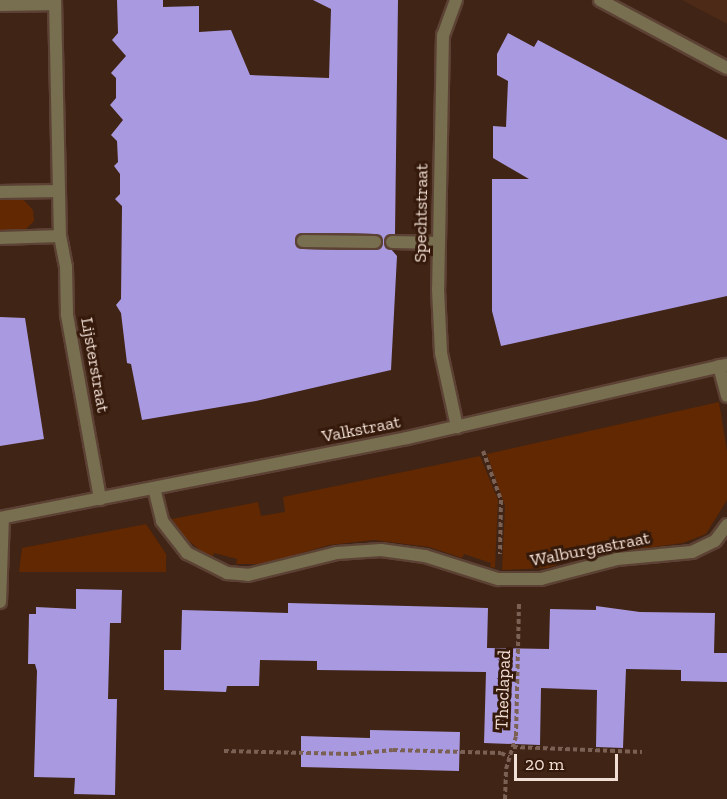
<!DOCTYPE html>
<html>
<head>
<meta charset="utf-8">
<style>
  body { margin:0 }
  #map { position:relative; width:727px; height:799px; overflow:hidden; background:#402415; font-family:"Zilla Slab",serif }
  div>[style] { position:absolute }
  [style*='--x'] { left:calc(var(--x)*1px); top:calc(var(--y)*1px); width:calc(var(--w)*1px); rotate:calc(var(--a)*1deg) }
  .built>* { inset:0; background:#4c2a17 }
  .green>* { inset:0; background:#612802 }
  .building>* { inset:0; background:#a999e0 }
  .path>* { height:4px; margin-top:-2px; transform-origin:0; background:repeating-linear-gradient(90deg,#7a6154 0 4.5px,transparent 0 7.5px) }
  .roads { filter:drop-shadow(2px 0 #5c4234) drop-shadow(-2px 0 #5c4234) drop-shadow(0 2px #5c4234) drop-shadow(0 -2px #5c4234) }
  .service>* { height:12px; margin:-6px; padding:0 6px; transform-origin:6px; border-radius:6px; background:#786e50 }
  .minor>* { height:12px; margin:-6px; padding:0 6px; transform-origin:6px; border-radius:6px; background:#786e50 }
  span { translate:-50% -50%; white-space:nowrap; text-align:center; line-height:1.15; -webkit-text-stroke:6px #351a0b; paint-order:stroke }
  .street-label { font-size:18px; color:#f1ded4 }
  .scale { position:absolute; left:514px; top:754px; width:104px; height:27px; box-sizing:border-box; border:3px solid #f1ded4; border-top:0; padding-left:8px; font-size:18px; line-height:21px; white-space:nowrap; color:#f1ded4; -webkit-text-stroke:4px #351a0b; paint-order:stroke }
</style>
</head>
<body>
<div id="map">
  <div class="built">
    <div style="clip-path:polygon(682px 0,727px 0,727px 24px)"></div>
  </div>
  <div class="green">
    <div style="clip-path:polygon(0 198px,22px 198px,33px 210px,34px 221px,23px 232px,0 232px)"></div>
    <div style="clip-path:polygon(719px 402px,727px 451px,727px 500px,706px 534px,683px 543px,588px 556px,586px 551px,556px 560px,557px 565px,547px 568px,502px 570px,505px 506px,487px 454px)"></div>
    <div style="clip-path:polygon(480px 456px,498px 500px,495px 568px,490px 567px,491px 563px,464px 554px,462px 558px,429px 547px,374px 540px,329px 545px,264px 564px,236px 564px,237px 559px,214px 553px,212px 557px,202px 552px,183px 536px,172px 519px,258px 502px,261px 516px,285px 512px,283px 497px)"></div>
    <div style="clip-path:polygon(146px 524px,166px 554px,166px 572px,19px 572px,22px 548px)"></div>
  </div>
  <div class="building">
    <div style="clip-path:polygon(evenodd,117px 0,163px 0,163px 7px,199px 6px,199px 32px,231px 30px,250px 75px,329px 78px,331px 9px,313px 0,398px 0,395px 234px,384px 241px,397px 256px,391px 370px,256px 401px,142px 420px,131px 364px,127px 363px,121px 313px,116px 305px,121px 299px,122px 206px,115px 199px,120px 194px,120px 174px,114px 166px,118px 162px,117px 141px,111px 135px,123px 120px,110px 105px,116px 98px,116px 78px,111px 73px,126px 56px,112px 40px,118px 33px,117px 0,303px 233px,375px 234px,383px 243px,375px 250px,303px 249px,295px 240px,303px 233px)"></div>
    <div style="clip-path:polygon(508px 33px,534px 47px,538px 40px,727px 140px,727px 296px,501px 346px,492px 311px,492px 179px,529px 179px,493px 158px,493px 126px,506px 127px,508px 81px,497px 75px,497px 54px)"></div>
    <div style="clip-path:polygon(0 317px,25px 318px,44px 439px,0 446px)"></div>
    <div style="clip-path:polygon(76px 589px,122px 590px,121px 623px,110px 623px,108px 699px,117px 699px,115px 795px,74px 794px,75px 778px,34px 777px,37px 671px,35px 664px,28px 664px,29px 614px,36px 614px,36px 607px,76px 609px)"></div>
    <div style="clip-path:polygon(288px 603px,488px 608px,487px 648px,549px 649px,550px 609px,596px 610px,596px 606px,640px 612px,715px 613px,714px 653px,727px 653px,727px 682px,681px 681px,681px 670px,626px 669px,623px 748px,596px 747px,597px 690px,541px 688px,540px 745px,484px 743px,486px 672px,317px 670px,317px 661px,260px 660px,259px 686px,227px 686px,226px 692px,164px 690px,164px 650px,181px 650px,182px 610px,288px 613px)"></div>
    <div style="clip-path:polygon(370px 730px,460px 732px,459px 771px,301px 767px,301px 736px,370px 738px)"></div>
  </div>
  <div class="path">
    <div style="--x:483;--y:451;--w:52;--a:69.8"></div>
    <div style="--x:501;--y:500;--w:54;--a:91.1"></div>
    <div style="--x:513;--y:747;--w:129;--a:2.2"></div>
    <div style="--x:224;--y:751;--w:128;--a:1.3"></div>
    <div style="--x:352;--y:754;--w:41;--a:-5.6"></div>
    <div style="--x:393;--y:750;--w:108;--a:1.6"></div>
    <div style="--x:501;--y:753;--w:9;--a:27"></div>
    <div style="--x:505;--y:799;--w:30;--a:-88"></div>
    <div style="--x:506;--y:769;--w:34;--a:-73"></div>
    <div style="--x:516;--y:736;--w:133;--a:-88.7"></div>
  </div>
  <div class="roads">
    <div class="service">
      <div style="--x:303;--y:241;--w:72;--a:0.8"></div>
      <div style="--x:392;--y:242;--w:47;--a:1.2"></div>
    </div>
    <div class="minor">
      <div style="--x:55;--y:0;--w:236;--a:88.8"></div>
      <div style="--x:60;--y:236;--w:32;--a:79"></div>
      <div style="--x:66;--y:267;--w:48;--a:88.8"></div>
      <div style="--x:67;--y:315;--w:187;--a:79.8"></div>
      <div style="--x:456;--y:0;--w:37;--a:110"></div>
      <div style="--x:443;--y:35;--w:254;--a:91.1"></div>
      <div style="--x:438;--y:289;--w:64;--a:87.3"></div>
      <div style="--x:441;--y:353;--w:76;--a:77.8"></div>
      <div style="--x:600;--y:0;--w:144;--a:28.2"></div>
      <div style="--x:0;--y:5;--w:55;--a:-1"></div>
      <div style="--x:0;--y:192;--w:59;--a:-1"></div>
      <div style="--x:0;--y:238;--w:60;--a:-1.9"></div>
      <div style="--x:719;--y:366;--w:31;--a:75"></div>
      <div style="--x:154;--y:488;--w:34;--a:76"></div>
      <div style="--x:162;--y:521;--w:41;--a:52"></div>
      <div style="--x:187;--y:553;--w:45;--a:26.6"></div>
      <div style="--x:227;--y:573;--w:21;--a:5"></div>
      <div style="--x:248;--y:575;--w:92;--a:-13.9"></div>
      <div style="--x:337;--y:553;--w:44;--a:-3.9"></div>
      <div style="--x:381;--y:550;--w:44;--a:7.8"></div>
      <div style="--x:425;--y:556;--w:77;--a:17.5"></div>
      <div style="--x:498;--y:579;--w:43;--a:0"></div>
      <div style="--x:541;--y:579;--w:79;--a:-14.7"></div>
      <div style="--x:617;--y:559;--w:75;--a:-5.3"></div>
      <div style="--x:692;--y:552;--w:25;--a:-26"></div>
      <div style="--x:715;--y:541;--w:20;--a:-53"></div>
      <div style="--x:0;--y:518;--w:415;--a:-11.1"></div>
      <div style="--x:407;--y:438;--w:328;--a:-12.9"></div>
      <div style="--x:0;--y:602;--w:84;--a:-88"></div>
    </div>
  </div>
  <div class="street-label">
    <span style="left:421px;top:213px;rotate:-89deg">Spechtstraat</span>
    <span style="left:95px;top:365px;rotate:80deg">Lijsterstraat</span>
    <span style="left:361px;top:429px;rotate:-11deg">Valkstraat</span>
    <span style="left:590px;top:549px;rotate:-11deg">Walburgastraat</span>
    <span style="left:503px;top:690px;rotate:-88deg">Theclapad</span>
  </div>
  <div class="scale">20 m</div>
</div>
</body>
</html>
